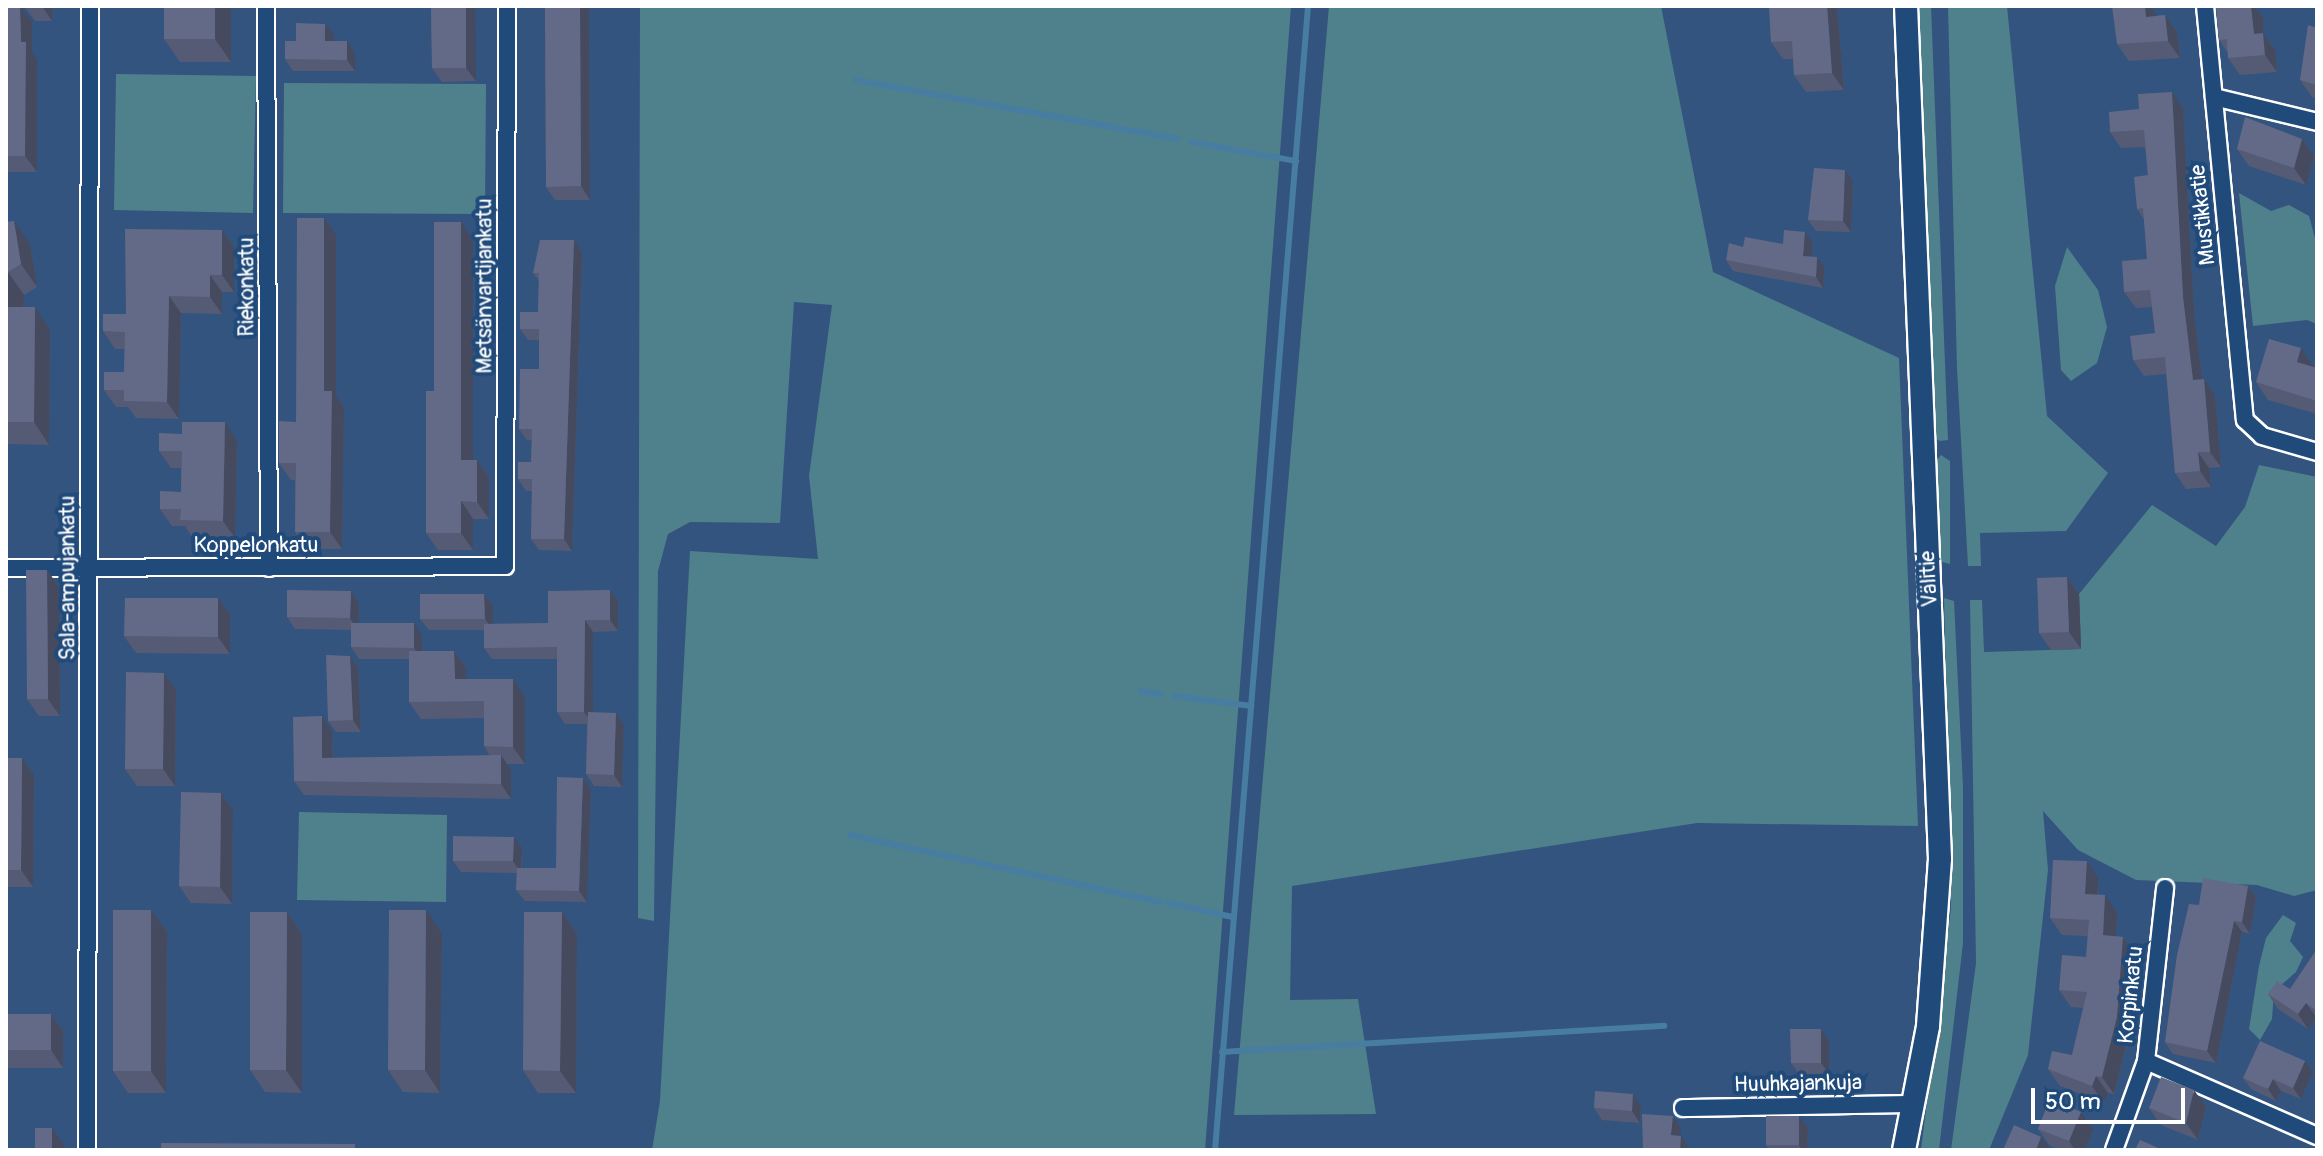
<!DOCTYPE html>
<html>
<head>
<meta charset="utf-8">
<style>
  body { margin:0 }
  #map { position:relative; width:2323px; height:1156px; overflow:hidden; background:#33547e; font-family:Pangolin,sans-serif }
  div>[style] { position:absolute }
  [style*='--x'] { left:calc(var(--x)*1px); top:calc(var(--y)*1px); width:calc(var(--w)*1px); rotate:calc(var(--a)*1deg) }
  .green>* { inset:0; background:#4f818c }
  .stream>* { height:6px; margin:-3px; padding:0 3px; transform-origin:3px; border-radius:3px; background:#467da1 }
  .roads { filter:drop-shadow(2px 0 #fff) drop-shadow(-2px 0 #fff) drop-shadow(0 2px #fff) drop-shadow(0 -2px #fff) }
  .street>* { height:16px; margin:-8px; padding:0 8px; transform-origin:8px; border-radius:8px; background:#1f4a7a }
  .secondary>* { height:22px; margin:-11px; padding:0 11px; transform-origin:11px; border-radius:11px; background:#1f4a7a }
  .wall>* { inset:0; background:#555b75 }
  .shaded-wall>* { inset:0; background:#454a5f }
  .building>* { inset:0; background:#636a88 }
  span { translate:-50% -50%; white-space:nowrap; text-align:center; line-height:1.15; -webkit-text-stroke:8px #1f4a7a; paint-order:stroke }
  .street-label { font-size:22px; color:#fff }
  .frame { position:absolute; inset:0; border:8px solid #fff; pointer-events:none }
  .scale { position:absolute; left:2031px; top:1088px; width:154px; height:36px; box-sizing:border-box; border:4px solid #fff; border-top:0; padding-left:10px; font-size:24px; line-height:28px; white-space:nowrap; color:#fff; -webkit-text-stroke:6px #1f4a7a; paint-order:stroke }
</style>
</head>
<body>
<div id="map">
  <div class="green">
    <div style="clip-path:polygon(640px 6px,1291px 6px,1205px 1150px,652px 1150px,660px 1101px,690px 551px,818px 559px,809px 476px,832px 305px,794px 302px,780px 523px,690px 522px,668px 534px,658px 571px,654px 921px,638px 918px)"></div>
    <div style="clip-path:polygon(1329px 6px,1661px 6px,1713px 272px,1899px 358px,1918px 826px,1697px 823px,1292px 886px,1290px 1000px,1358px 999px,1376px 1114px,1234px 1115px)"></div>
    <div style="clip-path:polygon(1917px 6px,1931px 6px,1948px 440px,1940px 441px,1935px 438px)"></div>
    <div style="clip-path:polygon(1948px 6px,2007px 6px,2047px 416px,2108px 473px,2066px 531px,1980px 533px,1981px 566px,1968px 566px,1957px 368px)"></div>
    <div style="clip-path:polygon(116px 74px,256px 76px,253px 213px,114px 210px)"></div>
    <div style="clip-path:polygon(284px 83px,486px 84px,485px 214px,283px 213px)"></div>
    <div style="clip-path:polygon(2239px 193px,2271px 211px,2289px 205px,2309px 216px,2317px 246px,2317px 324px,2307px 320px,2253px 326px)"></div>
    <div style="clip-path:polygon(2067px 247px,2098px 290px,2107px 327px,2097px 363px,2071px 381px,2061px 370px,2055px 286px)"></div>
    <div style="clip-path:polygon(1941px 455px,1950px 461px,1950px 564px,1939px 561px,1935px 462px)"></div>
    <div style="clip-path:polygon(2259px 465px,2317px 477px,2317px 890px,2294px 896px,2257px 885px,2136px 880px,2078px 850px,2043px 811px,2048px 870px,2028px 1055px,1989px 1150px,1951px 1150px,1976px 963px,1970px 600px,1982px 600px,1984px 652px,2081px 649px,2079px 594px,2152px 505px,2216px 546px,2245px 507px)"></div>
    <div style="clip-path:polygon(1944px 598px,1954px 601px,1963px 786px,1963px 943px,1939px 1150px,1921px 1150px,1951px 908px)"></div>
    <div style="clip-path:polygon(299px 812px,447px 815px,446px 902px,297px 900px)"></div>
    <div style="clip-path:polygon(2283px 915px,2296px 923px,2290px 941px,2303px 957px,2296px 972px,2274px 991px,2272px 1019px,2260px 1040px,2249px 1029px,2259px 966px,2266px 938px)"></div>
  </div>
  <div class="stream">
    <div style="--x:856;--y:80;--w:327;--a:10.4"></div>
    <div style="--x:1192;--y:142;--w:106;--a:10.4"></div>
    <div style="--x:1141;--y:691;--w:19;--a:9"></div>
    <div style="--x:1174;--y:696;--w:78;--a:7.4"></div>
    <div style="--x:850;--y:835;--w:317;--a:12.2"></div>
    <div style="--x:1168;--y:903;--w:66;--a:12.2"></div>
    <div style="--x:1222;--y:1052;--w:443;--a:-3.4"></div>
    <div style="--x:1215;--y:1150;--w:1148;--a:-85.35"></div>
  </div>
  <div class="roads">
    <div class="street">
      <div style="--x:266;--y:6;--w:562;--a:89.69"></div>
      <div style="--x:2205;--y:6;--w:416;--a:84.5"></div>
      <div style="--x:2245;--y:420;--w:23;--a:43"></div>
      <div style="--x:2262;--y:436;--w:57;--a:16.2"></div>
      <div style="--x:2214;--y:97;--w:106;--a:13.6"></div>
      <div style="--x:6;--y:568;--w:499;--a:-0.2"></div>
      <div style="--x:505;--y:566;--w:560;--a:-89.8"></div>
      <div style="--x:2146;--y:1061;--w:187;--a:23.7"></div>
      <div style="--x:1683;--y:1108;--w:231;--a:-1"></div>
      <div style="--x:87;--y:1150;--w:1144;--a:-89.85"></div>
      <div style="--x:2114;--y:1150;--w:95;--a:-70.2"></div>
      <div style="--x:2146;--y:1061;--w:174;--a:-83.7"></div>
    </div>
    <div class="secondary">
      <div style="--x:1904;--y:1150;--w:126;--a:-79"></div>
      <div style="--x:1928;--y:1026;--w:167;--a:-85.9"></div>
      <div style="--x:1940;--y:859;--w:854;--a:-92.28"></div>
    </div>
  </div>
  <div class="wall">
    <div style="clip-path:polygon(6px 6px,32px 22px,32px 52px,37px 59px,37px 172px,6px 172px)"></div>
    <div style="clip-path:polygon(24px 6px,52px 6px,52px 21px,35px 21px)"></div>
    <div style="clip-path:polygon(231px 6px,231px 62px,180px 62px,164px 39px)"></div>
    <div style="clip-path:polygon(431px 6px,476px 81px,442px 82px,432px 68px)"></div>
    <div style="clip-path:polygon(545px 6px,589px 6px,590px 200px,555px 200px,546px 187px)"></div>
    <div style="clip-path:polygon(1769px 6px,1837px 6px,1844px 90px,1806px 92px,1794px 75px,1793px 59px,1783px 59px,1771px 42px)"></div>
    <div style="clip-path:polygon(2156px 14px,2156px 16px,2165px 15px,2177px 32px,2180px 58px,2129px 61px,2117px 44px)"></div>
    <div style="clip-path:polygon(2263px 18px,2264px 35px,2275px 50px,2277px 72px,2240px 75px,2228px 58px,2228px 53px,2219px 40px)"></div>
    <div style="clip-path:polygon(2317px 28px,2317px 99px,2312px 97px,2300px 80px)"></div>
    <div style="clip-path:polygon(334px 35px,333px 41px,347px 41px,355px 53px,355px 71px,293px 71px,285px 59px,296px 41px)"></div>
    <div style="clip-path:polygon(2183px 108px,2194px 313px,2202px 379px,2204px 379px,2215px 395px,2221px 467px,2209px 468px,2211px 487px,2186px 489px,2175px 473px,2166px 374px,2144px 376px,2133px 360px,2155px 333px,2152px 307px,2136px 308px,2124px 292px,2147px 259px,2144px 219px,2137px 209px,2148px 175px,2145px 147px,2121px 148px,2110px 132px)"></div>
    <div style="clip-path:polygon(2302px 139px,2314px 156px,2306px 185px,2249px 166px,2237px 149px)"></div>
    <div style="clip-path:polygon(1853px 181px,1851px 232px,1816px 231px,1808px 220px)"></div>
    <div style="clip-path:polygon(6px 222px,30px 244px,37px 287px,24px 295px,24px 307px,50px 330px,49px 445px,6px 444px)"></div>
    <div style="clip-path:polygon(461px 222px,473px 239px,473px 460px,477px 460px,489px 477px,489px 519px,473px 519px,473px 550px,438px 550px,426px 533px,434px 391px)"></div>
    <div style="clip-path:polygon(222px 230px,234px 247px,234px 292px,222px 292px,222px 314px,181px 313px,179px 419px,136px 418px,128px 407px,116px 407px,104px 390px,124px 372px,125px 349px,115px 349px,103px 331px,126px 314px)"></div>
    <div style="clip-path:polygon(336px 235px,336px 396px,344px 408px,342px 549px,307px 549px,295px 532px,295px 480px,291px 480px,279px 463px,296px 422px)"></div>
    <div style="clip-path:polygon(574px 240px,582px 252px,572px 551px,539px 550px,531px 539px,532px 491px,526px 491px,518px 479px,531px 462px,532px 440px,527px 440px,519px 429px,539px 369px,539px 340px,528px 340px,520px 329px,538px 312px,539px 281px,533px 273px)"></div>
    <div style="clip-path:polygon(1813px 243px,1812px 257px,1825px 268px,1823px 288px,1733px 271px,1726px 260px,1743px 247px)"></div>
    <div style="clip-path:polygon(2313px 366px,2313px 367px,2317px 368px,2317px 414px,2268px 400px,2256px 382px)"></div>
    <div style="clip-path:polygon(237px 440px,235px 538px,192px 537px,185px 526px,172px 526px,160px 509px,181px 492px,181px 468px,171px 468px,159px 451px)"></div>
    <div style="clip-path:polygon(47px 570px,59px 587px,60px 716px,39px 716px,27px 699px)"></div>
    <div style="clip-path:polygon(2067px 577px,2079px 594px,2081px 649px,2051px 650px,2039px 633px)"></div>
    <div style="clip-path:polygon(610px 590px,618px 601px,618px 631px,593px 632px,593px 713px,624px 725px,622px 787px,594px 786px,586px 774px,587px 724px,565px 724px,557px 712px,557px 659px,492px 659px,484px 648px,484px 630px,429px 630px,420px 619px,484px 594px,493px 606px,493px 624px,548px 623px)"></div>
    <div style="clip-path:polygon(351px 591px,359px 603px,358px 623px,422px 635px,422px 651px,454px 651px,466px 668px,466px 679px,525px 696px,525px 764px,507px 764px,511px 770px,511px 799px,304px 795px,294px 781px,322px 716px,332px 731px,333px 758px,490px 756px,484px 746px,484px 718px,421px 719px,409px 702px,409px 659px,359px 659px,351px 647px,351px 630px,295px 629px,287px 617px)"></div>
    <div style="clip-path:polygon(230px 615px,230px 654px,136px 653px,124px 636px)"></div>
    <div style="clip-path:polygon(350px 656px,358px 667px,361px 732px,336px 732px,328px 721px)"></div>
    <div style="clip-path:polygon(164px 673px,176px 690px,175px 786px,137px 786px,125px 769px)"></div>
    <div style="clip-path:polygon(6px 758px,34px 775px,33px 887px,6px 887px)"></div>
    <div style="clip-path:polygon(583px 778px,591px 789px,587px 902px,525px 901px,516px 890px,517px 873px,461px 872px,453px 861px,522px 848px,522px 868px,556px 868px)"></div>
    <div style="clip-path:polygon(221px 793px,233px 810px,232px 904px,191px 903px,179px 886px)"></div>
    <div style="clip-path:polygon(2098px 878px,2098px 894px,2117px 912px,2116px 936px,2123px 937px,2134px 953px,2129px 1034px,2114px 1094px,2108px 1093px,2104px 1103px,2060px 1086px,2048px 1069px,2072px 1055px,2083px 1008px,2071px 1007px,2059px 990px,2086px 957px,2088px 936px,2062px 935px,2050px 918px)"></div>
    <div style="clip-path:polygon(2248px 886px,2256px 897px,2250px 934px,2242px 932px,2216px 1063px,2173px 1054px,2165px 1042px,2199px 905px)"></div>
    <div style="clip-path:polygon(287px 912px,302px 934px,302px 1093px,265px 1092px,250px 1070px)"></div>
    <div style="clip-path:polygon(562px 912px,577px 934px,576px 1093px,538px 1093px,523px 1070px)"></div>
    <div style="clip-path:polygon(167px 932px,166px 1093px,128px 1093px,113px 1071px)"></div>
    <div style="clip-path:polygon(442px 933px,440px 1093px,403px 1092px,388px 1070px)"></div>
    <div style="clip-path:polygon(2317px 949px,2317px 1018px,2316px 1017px,2308px 1029px,2278px 1009px,2268px 994px,2290px 989px)"></div>
    <div style="clip-path:polygon(6px 1014px,51px 1014px,63px 1031px,63px 1068px,6px 1068px)"></div>
    <div style="clip-path:polygon(1829px 1040px,1829px 1074px,1799px 1074px,1791px 1063px)"></div>
    <div style="clip-path:polygon(2305px 1061px,2313px 1072px,2301px 1099px,2281px 1091px,2276px 1101px,2251px 1089px,2243px 1078px)"></div>
    <div style="clip-path:polygon(1641px 1106px,1640px 1123px,1602px 1120px,1594px 1108px)"></div>
    <div style="clip-path:polygon(2206px 1107px,2198px 1140px,2161px 1125px,2149px 1108px)"></div>
    <div style="clip-path:polygon(1808px 1128px,1807px 1150px,1769px 1150px,1766px 1145px)"></div>
    <div style="clip-path:polygon(2038px 1129px,2093px 1129px,2085px 1150px,2060px 1150px,2050px 1146px)"></div>
  </div>
  <div class="shaded-wall">
    <div style="clip-path:polygon(20px 6px,32px 22px,32px 52px,37px 59px,37px 172px,25px 156px)"></div>
    <div style="clip-path:polygon(42px 6px,52px 6px,52px 21px)"></div>
    <div style="clip-path:polygon(215px 6px,231px 6px,231px 62px,215px 39px)"></div>
    <div style="clip-path:polygon(466px 6px,475px 6px,476px 81px,466px 68px)"></div>
    <div style="clip-path:polygon(580px 6px,589px 6px,590px 200px,581px 186px)"></div>
    <div style="clip-path:polygon(1827px 6px,1837px 6px,1844px 90px,1832px 73px)"></div>
    <div style="clip-path:polygon(2145px 6px,2150px 6px,2156px 14px,2158px 34px,2146px 17px)"></div>
    <div style="clip-path:polygon(2251px 6px,2254px 6px,2263px 18px,2264px 35px,2275px 50px,2277px 72px,2265px 55px,2254px 34px)"></div>
    <div style="clip-path:polygon(2165px 15px,2177px 32px,2180px 58px,2168px 41px)"></div>
    <div style="clip-path:polygon(325px 24px,334px 35px,333px 53px,325px 41px)"></div>
    <div style="clip-path:polygon(347px 41px,355px 53px,355px 71px,347px 60px)"></div>
    <div style="clip-path:polygon(2172px 92px,2183px 108px,2194px 313px,2204px 396px,2193px 380px,2183px 297px)"></div>
    <div style="clip-path:polygon(2302px 139px,2314px 156px,2306px 185px,2294px 168px)"></div>
    <div style="clip-path:polygon(1845px 170px,1853px 181px,1851px 232px,1843px 221px)"></div>
    <div style="clip-path:polygon(324px 218px,336px 235px,336px 396px,344px 408px,342px 549px,330px 532px,324px 391px)"></div>
    <div style="clip-path:polygon(14px 221px,30px 244px,37px 287px,21px 264px)"></div>
    <div style="clip-path:polygon(461px 222px,473px 239px,473px 477px,461px 460px)"></div>
    <div style="clip-path:polygon(222px 230px,234px 247px,234px 292px,222px 275px)"></div>
    <div style="clip-path:polygon(1805px 232px,1813px 243px,1811px 267px,1803px 256px)"></div>
    <div style="clip-path:polygon(574px 240px,582px 252px,572px 551px,564px 539px)"></div>
    <div style="clip-path:polygon(1817px 257px,1825px 268px,1823px 288px,1816px 277px)"></div>
    <div style="clip-path:polygon(8px 272px,24px 295px,23px 330px,8px 307px)"></div>
    <div style="clip-path:polygon(210px 275px,222px 292px,222px 314px,210px 297px)"></div>
    <div style="clip-path:polygon(169px 296px,181px 313px,179px 419px,167px 402px)"></div>
    <div style="clip-path:polygon(35px 307px,50px 330px,49px 445px,34px 422px)"></div>
    <div style="clip-path:polygon(2301px 348px,2313px 366px,2309px 380px,2297px 362px)"></div>
    <div style="clip-path:polygon(2204px 379px,2215px 395px,2221px 467px,2210px 452px)"></div>
    <div style="clip-path:polygon(225px 422px,237px 440px,235px 538px,223px 521px)"></div>
    <div style="clip-path:polygon(2198px 452px,2209px 468px,2211px 487px,2200px 471px)"></div>
    <div style="clip-path:polygon(477px 460px,489px 477px,489px 519px,477px 502px)"></div>
    <div style="clip-path:polygon(461px 501px,473px 519px,473px 550px,461px 533px)"></div>
    <div style="clip-path:polygon(47px 570px,59px 587px,60px 716px,48px 699px)"></div>
    <div style="clip-path:polygon(2067px 577px,2079px 594px,2081px 649px,2069px 632px)"></div>
    <div style="clip-path:polygon(610px 590px,618px 601px,618px 631px,610px 620px)"></div>
    <div style="clip-path:polygon(351px 591px,359px 603px,358px 630px,350px 618px)"></div>
    <div style="clip-path:polygon(484px 594px,493px 606px,493px 630px,485px 619px)"></div>
    <div style="clip-path:polygon(218px 598px,230px 615px,230px 654px,218px 637px)"></div>
    <div style="clip-path:polygon(585px 620px,593px 632px,593px 724px,584px 712px)"></div>
    <div style="clip-path:polygon(414px 623px,422px 635px,422px 659px,414px 648px)"></div>
    <div style="clip-path:polygon(454px 651px,466px 668px,467px 696px,455px 679px)"></div>
    <div style="clip-path:polygon(350px 656px,358px 667px,361px 732px,353px 720px)"></div>
    <div style="clip-path:polygon(164px 673px,176px 690px,175px 786px,163px 769px)"></div>
    <div style="clip-path:polygon(513px 679px,525px 696px,525px 764px,513px 747px)"></div>
    <div style="clip-path:polygon(616px 713px,624px 725px,622px 787px,614px 775px)"></div>
    <div style="clip-path:polygon(322px 716px,332px 731px,333px 773px,322px 758px)"></div>
    <div style="clip-path:polygon(501px 755px,511px 770px,511px 799px,501px 784px)"></div>
    <div style="clip-path:polygon(22px 758px,34px 775px,33px 887px,21px 870px)"></div>
    <div style="clip-path:polygon(583px 778px,591px 789px,587px 902px,579px 891px)"></div>
    <div style="clip-path:polygon(221px 793px,233px 810px,232px 904px,220px 887px)"></div>
    <div style="clip-path:polygon(514px 837px,522px 848px,521px 873px,513px 861px)"></div>
    <div style="clip-path:polygon(2087px 861px,2098px 878px,2097px 911px,2085px 894px)"></div>
    <div style="clip-path:polygon(2248px 886px,2256px 897px,2250px 934px,2242px 922px)"></div>
    <div style="clip-path:polygon(2105px 895px,2117px 912px,2115px 952px,2103px 935px)"></div>
    <div style="clip-path:polygon(151px 910px,167px 932px,166px 1093px,151px 1071px)"></div>
    <div style="clip-path:polygon(426px 910px,442px 933px,440px 1093px,425px 1070px)"></div>
    <div style="clip-path:polygon(287px 912px,302px 934px,302px 1093px,286px 1070px)"></div>
    <div style="clip-path:polygon(562px 912px,577px 934px,576px 1093px,560px 1071px)"></div>
    <div style="clip-path:polygon(2234px 921px,2242px 932px,2216px 1063px,2207px 1051px)"></div>
    <div style="clip-path:polygon(2123px 937px,2134px 953px,2129px 1034px,2114px 1094px,2102px 1077px)"></div>
    <div style="clip-path:polygon(2306px 1003px,2316px 1017px,2308px 1029px,2298px 1014px)"></div>
    <div style="clip-path:polygon(51px 1014px,63px 1031px,63px 1068px,51px 1050px)"></div>
    <div style="clip-path:polygon(1821px 1029px,1829px 1040px,1829px 1074px,1821px 1063px)"></div>
    <div style="clip-path:polygon(2305px 1061px,2313px 1072px,2301px 1099px,2293px 1088px)"></div>
    <div style="clip-path:polygon(2096px 1076px,2108px 1093px,2104px 1103px,2092px 1086px)"></div>
    <div style="clip-path:polygon(2273px 1079px,2281px 1091px,2276px 1101px,2268px 1089px)"></div>
    <div style="clip-path:polygon(2194px 1090px,2206px 1107px,2198px 1140px,2186px 1123px)"></div>
    <div style="clip-path:polygon(1633px 1094px,1641px 1106px,1640px 1123px,1632px 1111px)"></div>
    <div style="clip-path:polygon(2081px 1112px,2093px 1129px,2085px 1150px,2075px 1150px,2069px 1141px)"></div>
    <div style="clip-path:polygon(1673px 1116px,1681px 1128px,1679px 1147px,1671px 1135px)"></div>
    <div style="clip-path:polygon(1799px 1116px,1808px 1128px,1807px 1150px,1802px 1150px,1799px 1145px)"></div>
    <div style="clip-path:polygon(52px 1128px,64px 1145px,64px 1150px,52px 1150px)"></div>
    <div style="clip-path:polygon(1681px 1136px,1689px 1148px,1689px 1150px,1680px 1150px)"></div>
    <div style="clip-path:polygon(2041px 1137px,2050px 1150px,2036px 1150px)"></div>
  </div>
  <div class="building">
    <div style="clip-path:polygon(6px 6px,20px 6px,21px 42px,26px 42px,25px 156px,6px 156px)"></div>
    <div style="clip-path:polygon(164px 6px,215px 6px,215px 39px,164px 39px)"></div>
    <div style="clip-path:polygon(431px 6px,466px 6px,466px 68px,432px 68px)"></div>
    <div style="clip-path:polygon(545px 6px,580px 6px,581px 186px,546px 187px)"></div>
    <div style="clip-path:polygon(1769px 6px,1827px 6px,1832px 73px,1794px 75px,1792px 41px,1771px 42px)"></div>
    <div style="clip-path:polygon(2112px 6px,2145px 6px,2146px 17px,2165px 15px,2168px 41px,2117px 44px)"></div>
    <div style="clip-path:polygon(2216px 6px,2251px 6px,2254px 34px,2263px 33px,2265px 55px,2228px 58px,2227px 39px,2219px 40px)"></div>
    <div style="clip-path:polygon(296px 23px,325px 24px,325px 41px,347px 41px,347px 60px,285px 59px,285px 41px,296px 41px)"></div>
    <div style="clip-path:polygon(2308px 25px,2317px 28px,2317px 85px,2300px 80px)"></div>
    <div style="clip-path:polygon(2172px 92px,2183px 297px,2193px 380px,2204px 379px,2210px 452px,2198px 452px,2200px 471px,2175px 473px,2165px 357px,2133px 360px,2130px 336px,2155px 333px,2150px 290px,2124px 292px,2122px 261px,2147px 259px,2143px 208px,2137px 209px,2134px 177px,2148px 175px,2144px 130px,2110px 132px,2109px 112px,2139px 109px,2138px 94px)"></div>
    <div style="clip-path:polygon(2245px 117px,2302px 139px,2294px 168px,2237px 149px)"></div>
    <div style="clip-path:polygon(1814px 168px,1845px 170px,1843px 221px,1808px 220px)"></div>
    <div style="clip-path:polygon(297px 218px,324px 218px,324px 391px,332px 391px,330px 532px,295px 532px,296px 463px,279px 463px,279px 421px,296px 422px)"></div>
    <div style="clip-path:polygon(14px 221px,21px 264px,8px 272px,8px 307px,35px 307px,34px 422px,6px 422px,6px 222px)"></div>
    <div style="clip-path:polygon(434px 222px,461px 222px,461px 460px,477px 460px,477px 502px,461px 501px,461px 533px,426px 533px,426px 391px,434px 391px)"></div>
    <div style="clip-path:polygon(125px 229px,222px 230px,222px 275px,210px 275px,210px 297px,169px 296px,167px 402px,124px 401px,124px 390px,104px 390px,104px 372px,124px 372px,125px 332px,103px 331px,103px 314px,126px 314px)"></div>
    <div style="clip-path:polygon(1784px 230px,1805px 232px,1803px 256px,1817px 257px,1816px 277px,1726px 260px,1729px 243px,1743px 247px,1745px 237px,1783px 244px)"></div>
    <div style="clip-path:polygon(540px 240px,574px 240px,564px 539px,531px 539px,532px 479px,518px 479px,518px 462px,531px 462px,532px 429px,519px 429px,520px 369px,539px 369px,539px 329px,520px 329px,520px 312px,538px 312px,539px 273px,533px 273px)"></div>
    <div style="clip-path:polygon(2269px 339px,2301px 348px,2297px 362px,2317px 368px,2317px 401px,2256px 382px)"></div>
    <div style="clip-path:polygon(182px 422px,225px 422px,223px 521px,180px 520px,181px 509px,160px 509px,160px 491px,181px 492px,182px 451px,159px 451px,159px 433px,182px 434px)"></div>
    <div style="clip-path:polygon(26px 570px,47px 570px,48px 699px,27px 699px)"></div>
    <div style="clip-path:polygon(2067px 577px,2069px 632px,2039px 633px,2037px 578px)"></div>
    <div style="clip-path:polygon(287px 590px,351px 591px,350px 618px,287px 617px)"></div>
    <div style="clip-path:polygon(610px 590px,610px 620px,585px 620px,584px 712px,557px 712px,557px 647px,484px 648px,484px 624px,548px 623px,548px 591px)"></div>
    <div style="clip-path:polygon(420px 594px,484px 594px,485px 619px,420px 619px)"></div>
    <div style="clip-path:polygon(125px 598px,218px 598px,218px 637px,124px 636px)"></div>
    <div style="clip-path:polygon(351px 623px,414px 623px,414px 648px,351px 647px)"></div>
    <div style="clip-path:polygon(409px 651px,454px 651px,455px 679px,513px 679px,513px 747px,484px 746px,484px 701px,409px 702px)"></div>
    <div style="clip-path:polygon(326px 655px,350px 656px,353px 720px,328px 721px)"></div>
    <div style="clip-path:polygon(126px 672px,164px 673px,163px 769px,125px 769px)"></div>
    <div style="clip-path:polygon(588px 712px,616px 713px,614px 775px,586px 774px)"></div>
    <div style="clip-path:polygon(322px 716px,322px 758px,501px 755px,501px 784px,294px 781px,293px 717px)"></div>
    <div style="clip-path:polygon(6px 758px,22px 758px,21px 870px,6px 870px)"></div>
    <div style="clip-path:polygon(557px 777px,583px 778px,579px 891px,516px 890px,517px 868px,556px 868px)"></div>
    <div style="clip-path:polygon(181px 792px,221px 793px,220px 887px,179px 886px)"></div>
    <div style="clip-path:polygon(453px 836px,514px 837px,513px 861px,453px 861px)"></div>
    <div style="clip-path:polygon(2053px 860px,2087px 861px,2085px 894px,2105px 895px,2103px 935px,2123px 937px,2117px 1017px,2102px 1077px,2096px 1076px,2092px 1086px,2048px 1069px,2052px 1051px,2072px 1055px,2087px 992px,2059px 990px,2062px 955px,2086px 957px,2089px 920px,2050px 918px)"></div>
    <div style="clip-path:polygon(2203px 878px,2248px 886px,2242px 922px,2234px 921px,2207px 1051px,2165px 1042px,2177px 955px,2189px 904px,2199px 905px)"></div>
    <div style="clip-path:polygon(113px 910px,151px 910px,151px 1071px,113px 1071px)"></div>
    <div style="clip-path:polygon(389px 910px,426px 910px,425px 1070px,388px 1070px)"></div>
    <div style="clip-path:polygon(250px 912px,287px 912px,286px 1070px,250px 1070px)"></div>
    <div style="clip-path:polygon(524px 912px,562px 912px,560px 1071px,523px 1070px)"></div>
    <div style="clip-path:polygon(2317px 949px,2317px 1011px,2306px 1003px,2298px 1014px,2268px 994px,2277px 981px,2290px 989px)"></div>
    <div style="clip-path:polygon(6px 1014px,51px 1014px,51px 1050px,6px 1050px)"></div>
    <div style="clip-path:polygon(1790px 1029px,1821px 1029px,1821px 1063px,1791px 1063px)"></div>
    <div style="clip-path:polygon(2260px 1041px,2305px 1061px,2293px 1088px,2273px 1079px,2268px 1089px,2243px 1078px)"></div>
    <div style="clip-path:polygon(2161px 1077px,2194px 1090px,2186px 1123px,2149px 1108px)"></div>
    <div style="clip-path:polygon(1595px 1091px,1633px 1094px,1632px 1111px,1594px 1108px)"></div>
    <div style="clip-path:polygon(2050px 1098px,2081px 1112px,2069px 1141px,2038px 1129px)"></div>
    <div style="clip-path:polygon(1642px 1114px,1673px 1116px,1671px 1135px,1681px 1136px,1680px 1150px,1643px 1150px)"></div>
    <div style="clip-path:polygon(1766px 1116px,1799px 1116px,1799px 1145px,1766px 1145px)"></div>
    <div style="clip-path:polygon(2014px 1125px,2041px 1137px,2036px 1150px,2003px 1150px)"></div>
    <div style="clip-path:polygon(35px 1128px,52px 1128px,52px 1150px,35px 1150px)"></div>
    <div style="clip-path:polygon(2140px 1140px,2163px 1150px,2135px 1150px)"></div>
    <div style="clip-path:polygon(161px 1143px,355px 1144px,355px 1150px,161px 1150px)"></div>
  </div>
  <div class="street-label">
    <span style="left:2203px;top:215px;rotate:-96deg">Mustikkatie</span>
    <span style="left:485px;top:286px;rotate:-90deg">Metsänvartijankatu</span>
    <span style="left:247px;top:287px;rotate:-90deg">Riekonkatu</span>
    <span style="left:256px;top:546px">Koppelonkatu</span>
    <span style="left:68px;top:578px;rotate:-90deg">Sala-ampujankatu</span>
    <span style="left:1929px;top:579px;rotate:-93deg">Välitie</span>
    <span style="left:2131px;top:995px;rotate:-84deg">Korpinkatu</span>
    <span style="left:1798px;top:1084px;rotate:-1deg">Huuhkajankuja</span>
  </div>
  <div class="frame"></div>
  <div class="scale">50 m</div>
</div>
</body>
</html>
